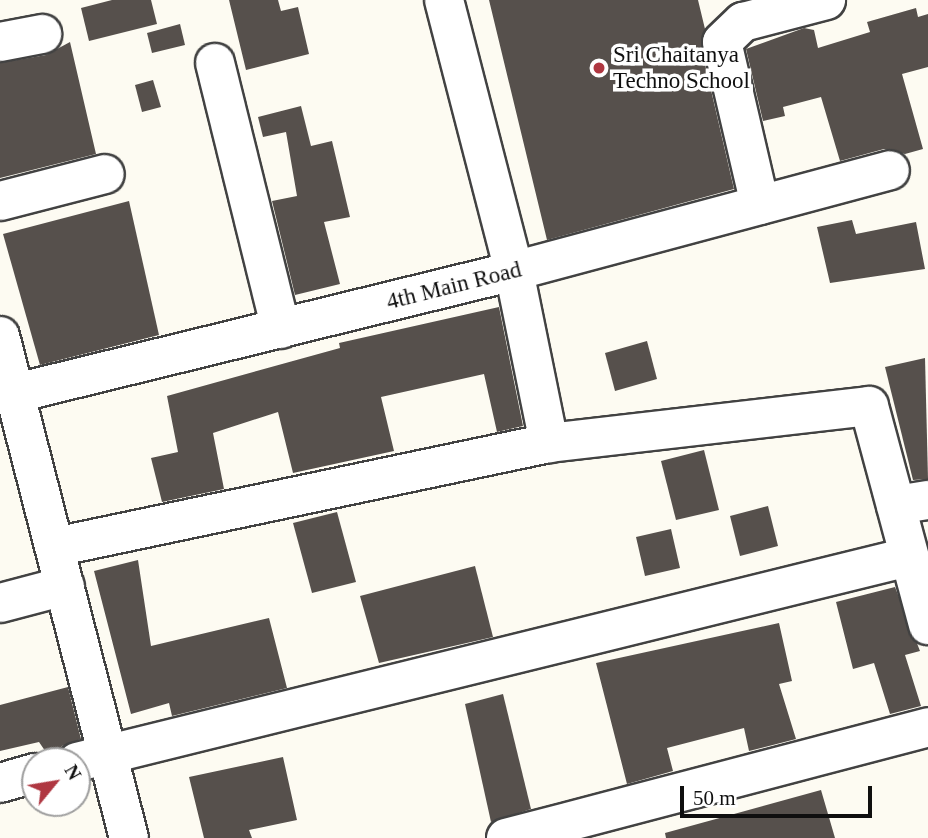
<!DOCTYPE html>
<html>
<head>
<meta charset="utf-8">
<style>
  body { margin:0 }
  #map { position:relative; width:928px; height:838px; overflow:hidden; background:#fdfbf2; font-family:"Times New Roman",serif }
  div>[style] { position:absolute }
  [style*='--x'] { left:calc(var(--x)*1px); top:calc(var(--y)*1px); width:calc(var(--w)*1px); rotate:calc(var(--a)*1deg) }
  .building>* { inset:0; background:#56504c }
  .roads { filter:drop-shadow(2px 0 #424242) drop-shadow(-2px 0 #424242) drop-shadow(0 2px #424242) drop-shadow(0 -2px #424242) }
  .minor>* { height:38px; margin:-19px; padding:0 19px; transform-origin:19px; border-radius:19px; background:#fff }
  .dots>* { width:19px; height:19px; translate:-50% -50%; box-sizing:border-box; border:4px solid #fff; border-radius:50% }
  span { translate:-50% -50%; white-space:nowrap; text-align:center; line-height:1.15; -webkit-text-stroke:7px #fff; paint-order:stroke }
  .poi-label { font-size:23px; color:#0f0f0f }
  .left { translate:0 -50%; text-align:left }
  .street-label { font-size:23px; color:#0f0f0f }
  .north { position:absolute; left:21px; top:747px; width:70px; height:70px; box-sizing:border-box; background:#fff; border:2px solid #9f9f9f; border-radius:50%; rotate:60deg; font-size:19px; font-weight:700; line-height:28px; text-align:center; color:#0f0f0f }
  .north::after { content:''; display:block; margin:auto; width:24px; height:32px; background:#af3741; clip-path:polygon(50% 0,100% 100%,50% 72%,0 100%) }
  .scale { position:absolute; left:680px; top:786px; width:192px; height:32px; box-sizing:border-box; border:4px solid #0f0f0f; border-top:0; padding-left:9px; font-size:21px; line-height:24px; white-space:nowrap; color:#0f0f0f; -webkit-text-stroke:5px #fff; paint-order:stroke }
</style>
</head>
<body>
<div id="map">
  <div class="building">
    <div style="clip-path:polygon(112px 0,151px 0,157px 24px,89px 41px,81px 8px)"></div>
    <div style="clip-path:polygon(229px 0,278px 0,281px 11px,298px 7px,309px 54px,246px 70px)"></div>
    <div style="clip-path:polygon(489px 0,698px 0,705px 29px,701px 47px,734px 189px,547px 240px)"></div>
    <div style="clip-path:polygon(916px 8px,918px 17px,928px 14px,928px 67px,902px 74px,923px 149px,905px 154px,884px 149px,840px 161px,821px 97px,783px 107px,785px 116px,763px 121px,746px 49px,804px 28px,814px 30px,818px 48px,870px 32px,867px 22px)"></div>
    <div style="clip-path:polygon(180px 24px,185px 45px,152px 53px,147px 33px)"></div>
    <div style="clip-path:polygon(70px 42px,96px 154px,0 178px,0 63px,46px 55px)"></div>
    <div style="clip-path:polygon(153px 80px,161px 107px,142px 112px,135px 85px)"></div>
    <div style="clip-path:polygon(301px 106px,311px 146px,332px 141px,350px 217px,324px 222px,340px 284px,295px 295px,272px 201px,297px 196px,286px 132px,263px 137px,258px 117px)"></div>
    <div style="clip-path:polygon(129px 201px,159px 335px,40px 365px,3px 234px)"></div>
    <div style="clip-path:polygon(852px 220px,856px 234px,916px 222px,925px 269px,830px 283px,817px 227px)"></div>
    <div style="clip-path:polygon(499px 307px,523px 426px,497px 432px,484px 374px,381px 397px,394px 451px,293px 473px,278px 412px,213px 433px,224px 489px,162px 502px,151px 458px,178px 452px,167px 396px,340px 348px,339px 343px)"></div>
    <div style="clip-path:polygon(647px 341px,657px 379px,615px 391px,605px 353px)"></div>
    <div style="clip-path:polygon(925px 358px,928px 479px,913px 480px,885px 367px)"></div>
    <div style="clip-path:polygon(704px 450px,719px 510px,676px 520px,661px 461px)"></div>
    <div style="clip-path:polygon(768px 506px,778px 546px,740px 556px,730px 516px)"></div>
    <div style="clip-path:polygon(337px 512px,356px 582px,312px 593px,293px 523px)"></div>
    <div style="clip-path:polygon(671px 529px,680px 568px,645px 576px,636px 537px)"></div>
    <div style="clip-path:polygon(138px 560px,151px 646px,269px 618px,287px 688px,172px 716px,169px 703px,131px 714px,94px 571px)"></div>
    <div style="clip-path:polygon(475px 566px,493px 637px,379px 663px,360px 596px)"></div>
    <div style="clip-path:polygon(895px 587px,920px 651px,905px 655px,921px 706px,890px 714px,874px 663px,853px 669px,836px 602px)"></div>
    <div style="clip-path:polygon(779px 623px,792px 681px,779px 684px,796px 739px,749px 751px,744px 728px,667px 748px,673px 771px,627px 784px,596px 663px)"></div>
    <div style="clip-path:polygon(68px 687px,81px 739px,62px 746px,52px 761px,39px 742px,0 751px,0 705px)"></div>
    <div style="clip-path:polygon(503px 694px,531px 809px,491px 822px,465px 704px)"></div>
    <div style="clip-path:polygon(283px 757px,297px 820px,249px 830px,252px 838px,204px 838px,189px 777px)"></div>
    <div style="clip-path:polygon(821px 790px,835px 838px,666px 838px,665px 833px)"></div>
  </div>
  <div class="roads">
    <div class="minor">
      <div style="--x:444;--y:0;--w:280;--a:75.5"></div>
      <div style="--x:514;--y:271;--w:176;--a:78.5"></div>
      <div style="--x:0;--y:42;--w:43;--a:-10.8"></div>
      <div style="--x:215;--y:63;--w:274;--a:76.1"></div>
      <div style="--x:0;--y:201;--w:108;--a:-14.4"></div>
      <div style="--x:760;--y:205;--w:167;--a:-103.1"></div>
      <div style="--x:722;--y:42;--w:29;--a:-44"></div>
      <div style="--x:743;--y:22;--w:86;--a:-14.8"></div>
      <div style="--x:0;--y:336;--w:518;--a:75.59"></div>
      <div style="--x:16;--y:393;--w:513;--a:-13.77"></div>
      <div style="--x:514;--y:271;--w:389;--a:-15"></div>
      <div style="--x:896;--y:505;--w:32;--a:-9"></div>
      <div style="--x:55;--y:547;--w:505;--a:-11.89"></div>
      <div style="--x:549;--y:443;--w:322;--a:-6.6"></div>
      <div style="--x:869;--y:406;--w:227;--a:74.9"></div>
      <div style="--x:0;--y:603;--w:67;--a:-14.7"></div>
      <div style="--x:77;--y:762;--w:856;--a:-13.86"></div>
      <div style="--x:0;--y:783;--w:36;--a:-16"></div>
      <div style="--x:506;--y:838;--w:436;--a:-14.7"></div>
    </div>
  </div>
  <div class="dots">
    <div style="left:599px;top:68px;background:#af3741"></div>
  </div>
  <div class="poi-label">
    <span class="left" style="left:613px;top:68px">Sri Chaitanya<br>Techno School</span>
  </div>
  <div class="street-label">
    <span style="left:454px;top:286px;rotate:-14deg">4th Main Road</span>
  </div>
  <div class="north">N</div>
  <div class="scale">50 m</div>
</div>
</body>
</html>
